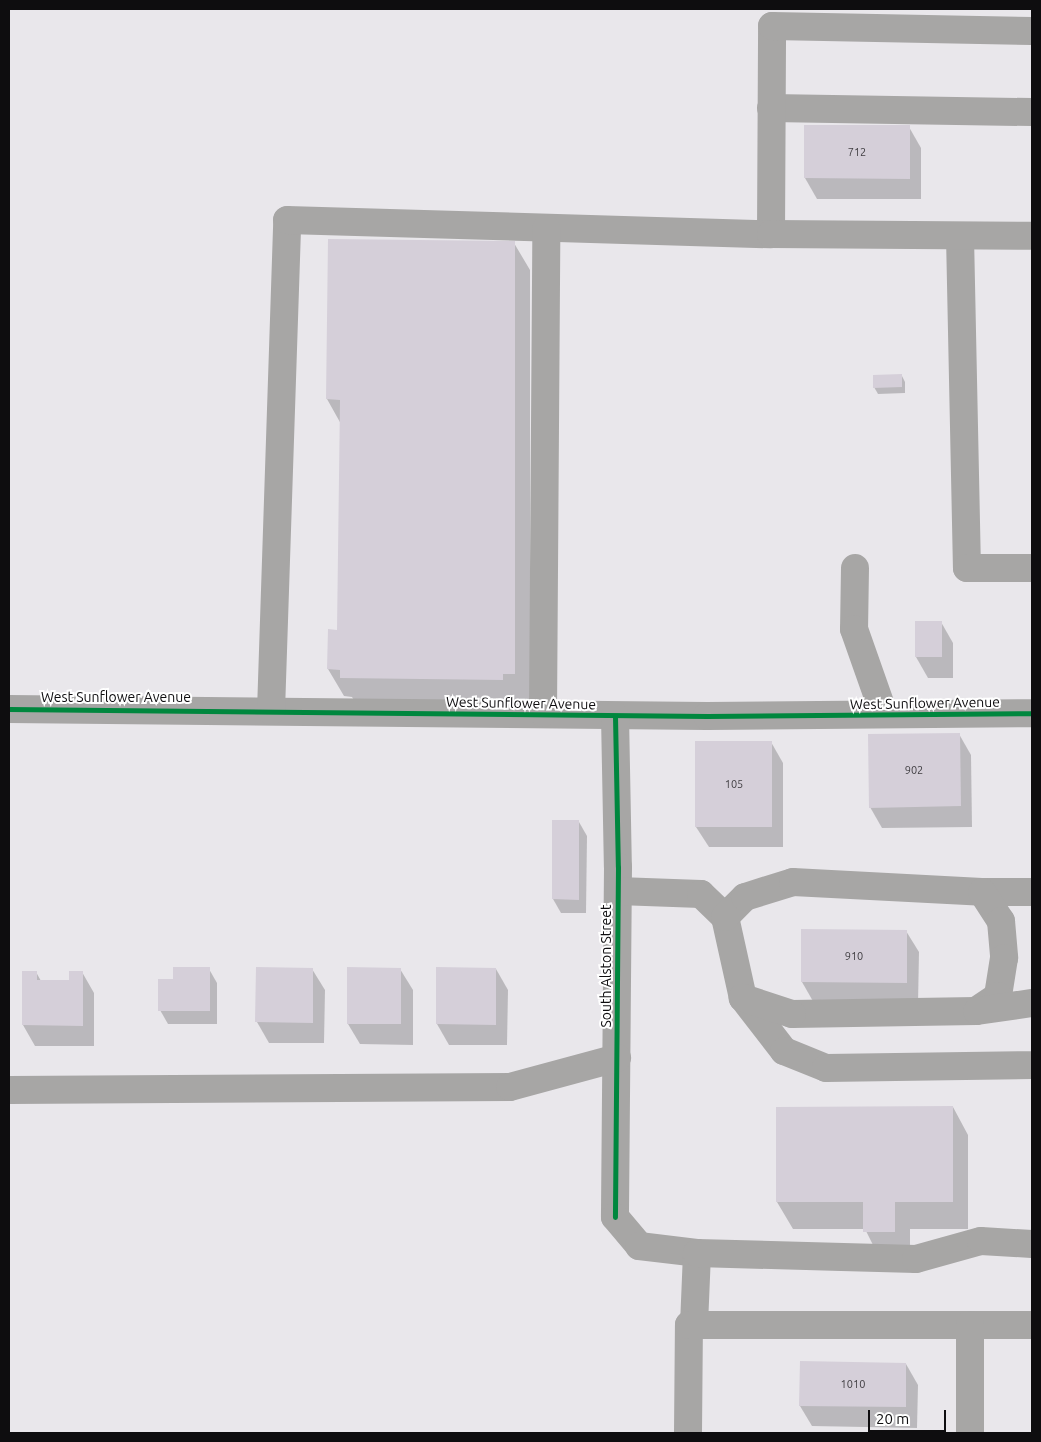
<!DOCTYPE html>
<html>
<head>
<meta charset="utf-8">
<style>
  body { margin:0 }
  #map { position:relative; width:1041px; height:1442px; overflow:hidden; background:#e9e7eb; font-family:Ubuntu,sans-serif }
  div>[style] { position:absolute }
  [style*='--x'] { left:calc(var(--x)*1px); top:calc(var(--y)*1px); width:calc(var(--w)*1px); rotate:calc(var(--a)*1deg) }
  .shadow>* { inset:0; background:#0003 }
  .building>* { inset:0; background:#d5cfd9 }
  .minor>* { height:28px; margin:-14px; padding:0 14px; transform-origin:14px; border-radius:14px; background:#a7a6a5 }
  .cycleway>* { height:5px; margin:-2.5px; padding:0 2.5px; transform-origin:2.5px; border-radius:2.5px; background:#00873e }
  span { translate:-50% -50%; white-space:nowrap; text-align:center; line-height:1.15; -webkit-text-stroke:4px #fff; paint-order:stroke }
  .number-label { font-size:11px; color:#403e42 }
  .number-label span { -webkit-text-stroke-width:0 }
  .street-label { font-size:14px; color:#0e0d0f }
  .frame { position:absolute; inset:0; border:10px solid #0e0d0f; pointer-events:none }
  .scale { position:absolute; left:868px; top:1410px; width:78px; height:22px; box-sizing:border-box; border:2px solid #0e0d0f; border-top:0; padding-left:6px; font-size:15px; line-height:18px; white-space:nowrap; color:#0e0d0f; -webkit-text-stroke:4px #fff; paint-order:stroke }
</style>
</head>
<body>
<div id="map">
  <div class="shadow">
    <div style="clip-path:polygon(909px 127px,921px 148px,921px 199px,817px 199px,805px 178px)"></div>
    <div style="clip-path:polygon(329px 240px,514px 243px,530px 270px,530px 701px,357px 705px,352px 697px,344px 696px,328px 669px,339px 631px,341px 424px,327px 399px)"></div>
    <div style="clip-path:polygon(902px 376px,905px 382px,905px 393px,878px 394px,874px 387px)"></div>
    <div style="clip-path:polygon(941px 622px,953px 643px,953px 678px,928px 678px,916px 657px)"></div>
    <div style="clip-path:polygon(959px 734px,971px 755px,972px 827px,882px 828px,870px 807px)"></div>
    <div style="clip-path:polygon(771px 742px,783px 763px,783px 847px,709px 847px,696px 827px)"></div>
    <div style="clip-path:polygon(579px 822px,587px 836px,586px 913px,561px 913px,553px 899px)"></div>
    <div style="clip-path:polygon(803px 930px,906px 931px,919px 952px,918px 1004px,814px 1003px,802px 982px)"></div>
    <div style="clip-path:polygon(209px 969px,217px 983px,217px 1024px,168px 1024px,160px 1010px,174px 980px)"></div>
    <div style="clip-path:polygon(312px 969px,325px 990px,324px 1043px,269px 1043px,257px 1022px)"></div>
    <div style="clip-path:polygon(400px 969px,413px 990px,413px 1045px,360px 1044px,348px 1024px)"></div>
    <div style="clip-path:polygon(496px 969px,508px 990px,507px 1045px,449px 1045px,437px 1024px)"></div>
    <div style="clip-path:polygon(36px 972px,41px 981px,70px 981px,82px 972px,94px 993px,94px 1046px,35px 1046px,23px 1025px)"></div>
    <div style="clip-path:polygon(953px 1107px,968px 1135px,968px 1229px,910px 1229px,910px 1259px,880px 1259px,865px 1229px,793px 1229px,777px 1202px)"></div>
    <div style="clip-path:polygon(906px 1364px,918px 1385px,917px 1428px,812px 1426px,800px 1406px)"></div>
  </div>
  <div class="building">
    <div style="clip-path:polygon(804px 125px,910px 125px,910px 179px,804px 178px)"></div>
    <div style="clip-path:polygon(328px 239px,515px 241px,515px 674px,503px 674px,503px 680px,340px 678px,340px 670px,327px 669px,328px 629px,337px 630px,340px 400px,326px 399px)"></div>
    <div style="clip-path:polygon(902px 374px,902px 387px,873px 388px,873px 375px)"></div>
    <div style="clip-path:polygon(915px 621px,942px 621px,942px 657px,915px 657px)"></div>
    <div style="clip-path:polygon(960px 733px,961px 806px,869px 808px,868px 734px)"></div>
    <div style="clip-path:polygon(695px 741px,772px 741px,772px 827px,695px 827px)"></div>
    <div style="clip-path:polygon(552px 820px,579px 820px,579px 900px,552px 899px)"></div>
    <div style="clip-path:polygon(801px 929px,907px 930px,907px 983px,801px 982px)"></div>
    <div style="clip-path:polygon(173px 967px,210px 967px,210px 1011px,158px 1011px,158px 979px,173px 979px)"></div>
    <div style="clip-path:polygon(256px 967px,313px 968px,313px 1023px,255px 1022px)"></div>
    <div style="clip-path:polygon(347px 967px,401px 968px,401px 1024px,347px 1024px)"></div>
    <div style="clip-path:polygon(436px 967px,496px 968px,496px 1025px,436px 1024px)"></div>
    <div style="clip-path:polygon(22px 971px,37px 971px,37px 980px,69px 980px,69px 971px,83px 971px,83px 1026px,22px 1025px)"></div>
    <div style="clip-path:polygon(953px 1106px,953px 1202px,895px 1202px,895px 1232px,863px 1232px,863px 1202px,776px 1202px,776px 1107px)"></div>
    <div style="clip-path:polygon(800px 1361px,906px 1363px,906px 1407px,799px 1406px)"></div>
  </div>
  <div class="minor">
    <div style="--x:771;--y:108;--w:261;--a:0.9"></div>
    <div style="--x:771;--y:234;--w:208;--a:-89.7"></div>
    <div style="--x:772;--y:26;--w:260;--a:1.1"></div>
    <div style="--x:960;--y:236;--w:332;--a:88.8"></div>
    <div style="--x:967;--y:568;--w:65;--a:0"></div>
    <div style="--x:855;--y:568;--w:61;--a:90.9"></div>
    <div style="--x:854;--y:629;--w:90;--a:70.6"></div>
    <div style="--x:9;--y:709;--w:698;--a:0.57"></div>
    <div style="--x:707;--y:716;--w:325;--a:-0.5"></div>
    <div style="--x:271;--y:711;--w:491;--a:-88.1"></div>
    <div style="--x:287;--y:220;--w:484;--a:1.7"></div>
    <div style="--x:771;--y:234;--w:261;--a:0.4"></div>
    <div style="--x:543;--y:713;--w:484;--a:-89.6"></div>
    <div style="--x:615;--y:716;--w:151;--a:88.9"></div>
    <div style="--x:618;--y:867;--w:350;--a:90.5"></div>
    <div style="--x:615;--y:1217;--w:38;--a:50"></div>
    <div style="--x:639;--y:1246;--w:58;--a:6.9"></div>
    <div style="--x:618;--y:891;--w:83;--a:2.1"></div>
    <div style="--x:701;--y:894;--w:33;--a:44"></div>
    <div style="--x:725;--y:917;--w:83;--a:77.5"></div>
    <div style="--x:743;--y:998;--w:67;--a:52.3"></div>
    <div style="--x:784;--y:1051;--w:45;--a:22"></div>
    <div style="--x:826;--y:1068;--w:206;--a:-0.8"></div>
    <div style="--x:982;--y:892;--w:50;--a:0"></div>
    <div style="--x:725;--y:917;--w:28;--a:-45"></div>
    <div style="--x:745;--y:897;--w:50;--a:-17.4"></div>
    <div style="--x:793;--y:882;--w:189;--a:3"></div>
    <div style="--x:982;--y:892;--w:35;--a:57"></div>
    <div style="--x:1001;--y:921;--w:37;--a:85"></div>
    <div style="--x:1004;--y:958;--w:38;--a:99"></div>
    <div style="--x:998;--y:996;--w:27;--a:146"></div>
    <div style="--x:976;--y:1011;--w:184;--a:179.1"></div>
    <div style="--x:792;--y:1014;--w:52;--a:-161.9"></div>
    <div style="--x:977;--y:1011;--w:56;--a:-8.3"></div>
    <div style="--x:9;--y:1090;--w:501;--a:-0.34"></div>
    <div style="--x:510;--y:1087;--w:111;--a:-15.2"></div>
    <div style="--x:694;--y:1325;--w:72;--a:-87.6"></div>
    <div style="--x:697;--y:1253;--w:219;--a:1.6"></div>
    <div style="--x:916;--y:1259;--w:67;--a:-15.5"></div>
    <div style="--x:981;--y:1241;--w:51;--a:3.4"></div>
    <div style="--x:688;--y:1433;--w:108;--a:-89.5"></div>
    <div style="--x:689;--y:1325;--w:343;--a:0"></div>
    <div style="--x:970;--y:1433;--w:108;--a:-90"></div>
  </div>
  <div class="cycleway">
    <div style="--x:9;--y:709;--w:698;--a:0.57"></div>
    <div style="--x:707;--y:716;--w:325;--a:-0.5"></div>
    <div style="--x:615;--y:716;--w:151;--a:88.9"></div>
    <div style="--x:618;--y:867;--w:350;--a:90.5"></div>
  </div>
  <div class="number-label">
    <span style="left:857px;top:152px">712</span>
    <span style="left:914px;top:770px">902</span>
    <span style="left:734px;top:784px">105</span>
    <span style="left:854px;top:956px">910</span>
    <span style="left:853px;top:1384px">1010</span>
  </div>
  <div class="street-label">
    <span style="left:116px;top:697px">West Sunflower Avenue</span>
    <span style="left:521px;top:703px;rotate:1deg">West Sunflower Avenue</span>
    <span style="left:925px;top:703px;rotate:-1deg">West Sunflower Avenue</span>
    <span style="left:606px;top:966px;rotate:-90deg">South Alston Street</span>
  </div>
  <div class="frame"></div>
  <div class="scale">20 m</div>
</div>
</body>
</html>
